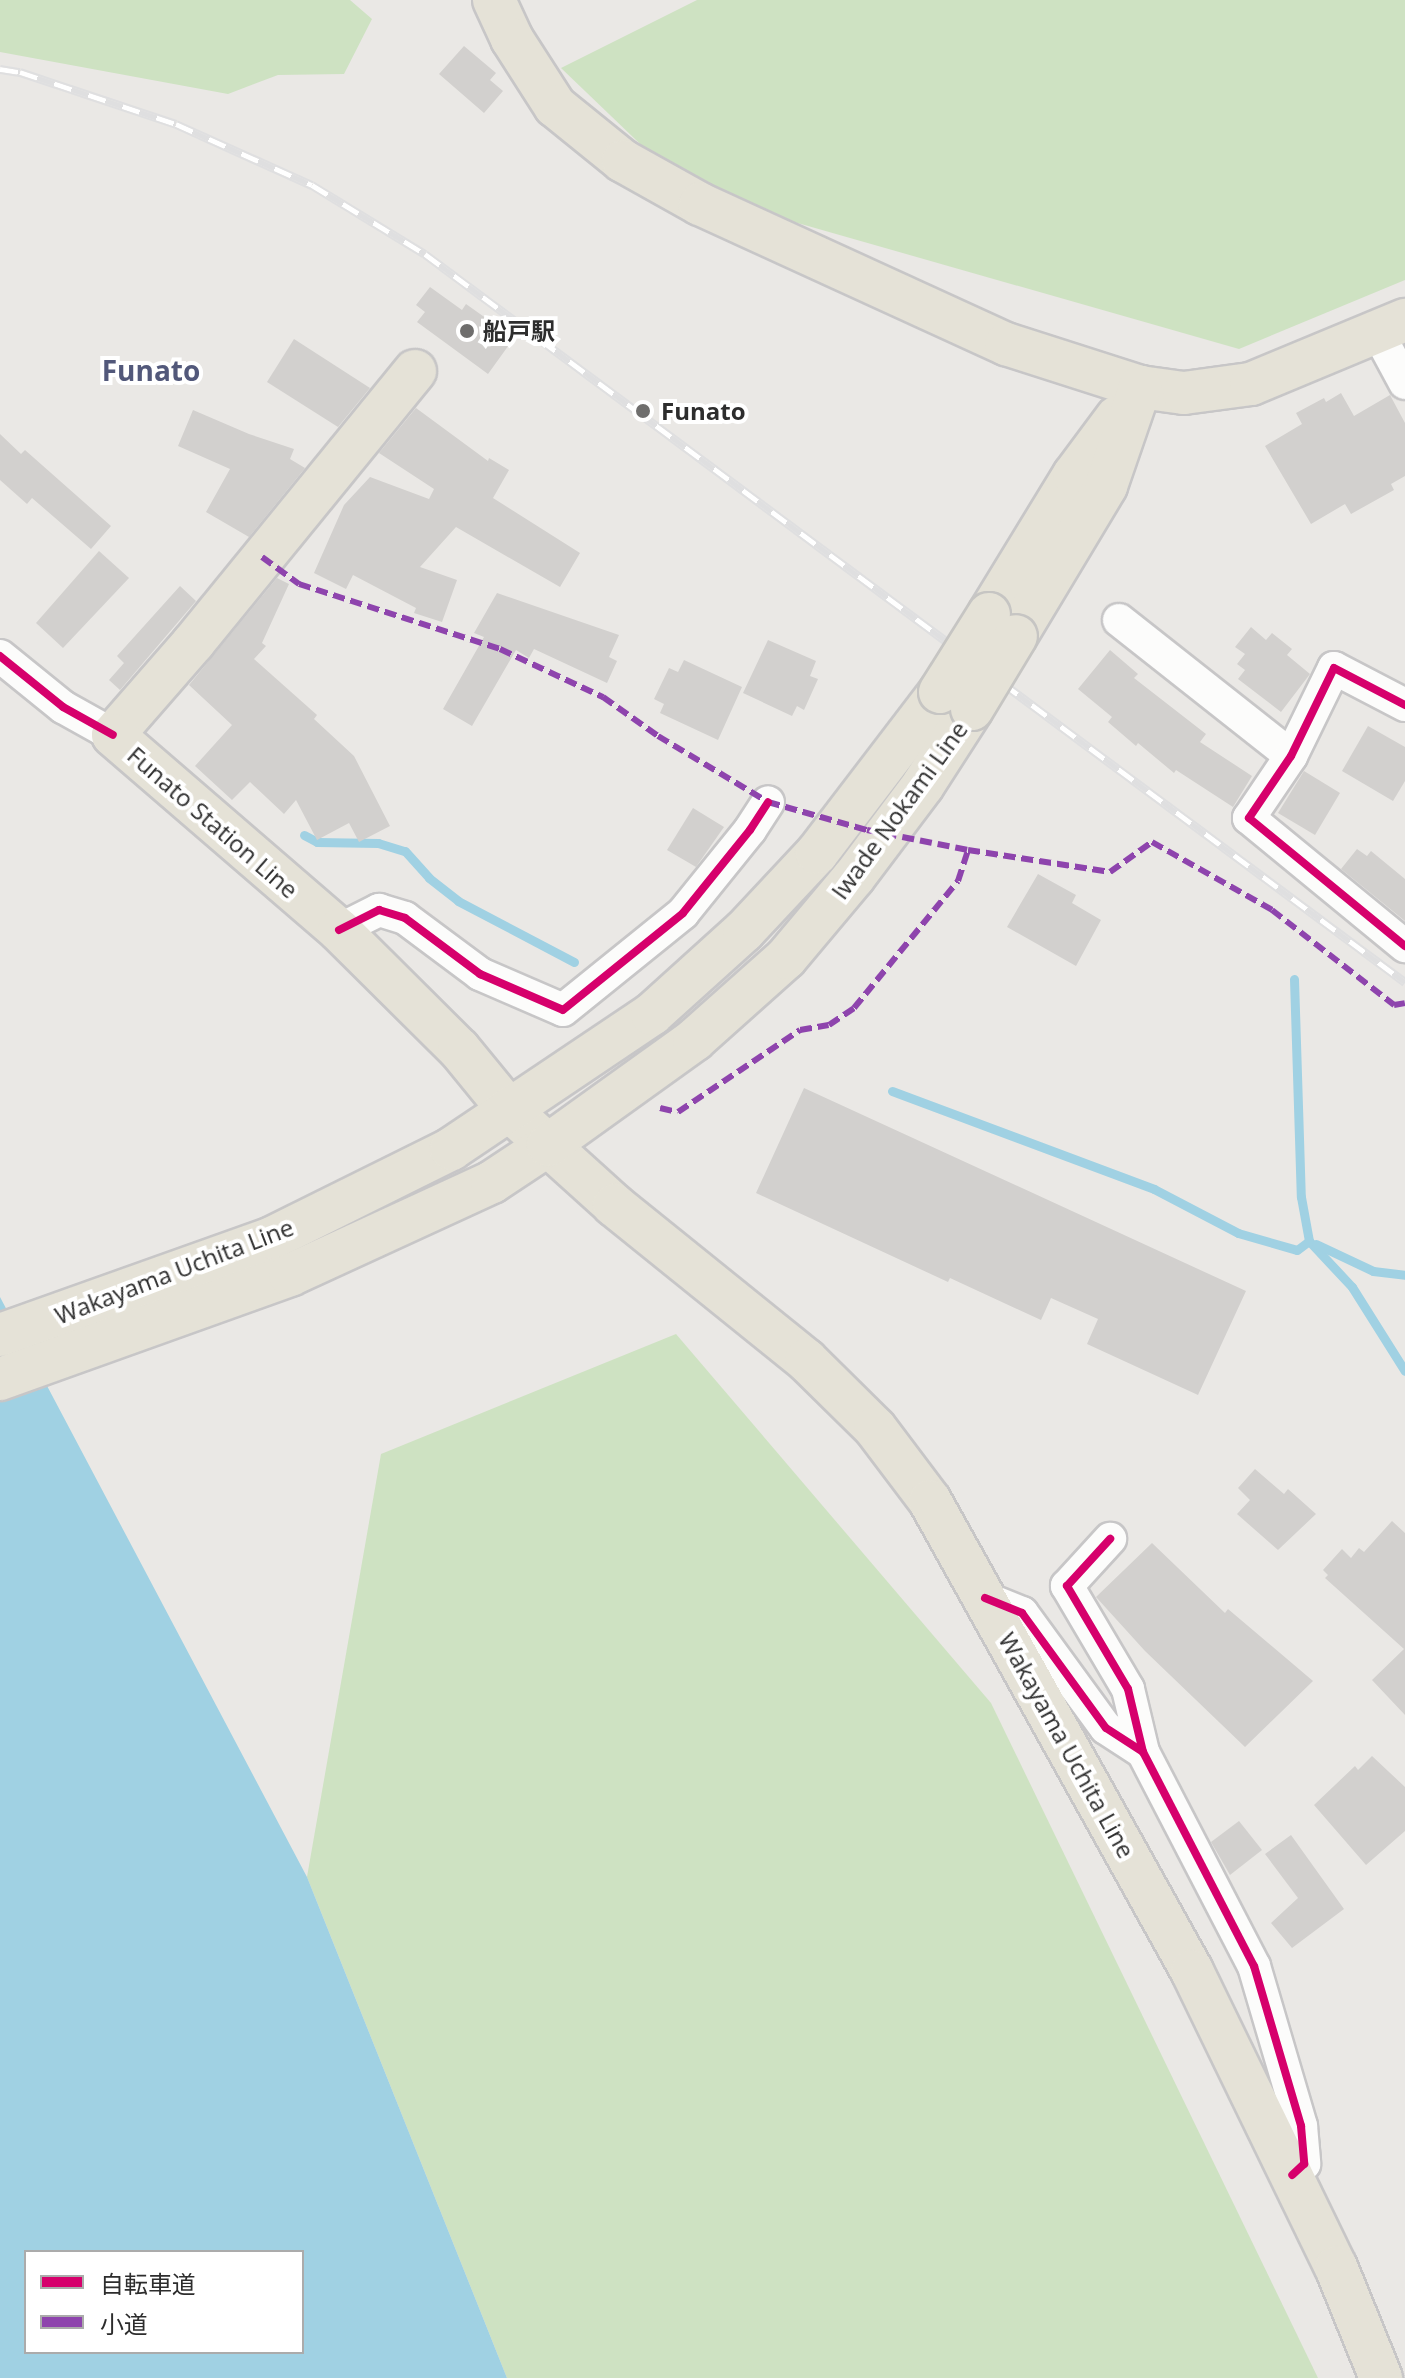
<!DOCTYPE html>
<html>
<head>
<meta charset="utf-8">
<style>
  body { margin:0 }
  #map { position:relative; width:1405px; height:2378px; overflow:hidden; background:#eae8e5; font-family:"Open Sans","Noto Sans JP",sans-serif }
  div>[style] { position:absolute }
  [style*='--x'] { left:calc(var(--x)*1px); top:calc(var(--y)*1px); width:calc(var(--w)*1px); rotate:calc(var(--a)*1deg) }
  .green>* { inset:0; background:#cee2c2 }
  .water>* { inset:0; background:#a0d1e3 }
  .stream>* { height:9px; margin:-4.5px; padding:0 4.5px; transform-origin:4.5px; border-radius:4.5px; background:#a0d1e3 }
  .building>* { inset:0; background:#d2d0ce }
  .roads { filter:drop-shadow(2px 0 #c7c6c7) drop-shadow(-2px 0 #c7c6c7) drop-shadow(0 2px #c7c6c7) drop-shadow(0 -2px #c7c6c7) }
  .minor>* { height:32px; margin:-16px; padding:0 16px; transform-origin:16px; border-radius:16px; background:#fcfcfb }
  .major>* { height:42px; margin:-21px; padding:0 21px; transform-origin:21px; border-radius:21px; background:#e5e2d7 }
  .rail>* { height:9px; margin-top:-4.5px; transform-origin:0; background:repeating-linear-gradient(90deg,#fff 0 18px,#dfdfe0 0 36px); box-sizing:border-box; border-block:2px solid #dfdfe0 }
  .bridges { filter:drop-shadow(2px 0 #c6c5c3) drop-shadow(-2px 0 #c6c5c3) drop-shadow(0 2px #c6c5c3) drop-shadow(0 -2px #c6c5c3) }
  .major-bridge>* { height:42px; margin:-21px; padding:0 21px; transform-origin:21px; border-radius:21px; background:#e5e2d7 }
  .quiet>* { height:6px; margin-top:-3px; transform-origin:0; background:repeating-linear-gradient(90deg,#8e44ad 0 12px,transparent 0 18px) }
  .cycleway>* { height:8px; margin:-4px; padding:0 4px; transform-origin:4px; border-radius:4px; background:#d6006c }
  .dots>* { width:22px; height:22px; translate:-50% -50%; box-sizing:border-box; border:4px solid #fff; border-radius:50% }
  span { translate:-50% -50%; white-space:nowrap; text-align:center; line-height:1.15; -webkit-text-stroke:8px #fff; paint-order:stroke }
  .poi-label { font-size:24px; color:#2d2d2d; font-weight:700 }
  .left { translate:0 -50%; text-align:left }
  .street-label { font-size:24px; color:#2d2d2d }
  .quarter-label { font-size:28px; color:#52587a; font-weight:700 }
  .legend { position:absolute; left:24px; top:2250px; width:280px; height:104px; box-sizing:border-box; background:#fff; border:2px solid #ababab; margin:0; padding:10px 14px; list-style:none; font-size:24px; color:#2d2d2d }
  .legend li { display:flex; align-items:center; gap:16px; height:40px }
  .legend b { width:40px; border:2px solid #ababab }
</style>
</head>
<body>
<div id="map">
  <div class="green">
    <div style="clip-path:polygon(0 0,350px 0,372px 19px,344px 74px,278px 75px,228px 94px,0 52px)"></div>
    <div style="clip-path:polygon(697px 0,1405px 0,1405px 280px,1239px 349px,766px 214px,660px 163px,561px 68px)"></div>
    <div style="clip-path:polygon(676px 1334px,991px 1703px,1318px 2378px,507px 2378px,307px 1877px,381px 1454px)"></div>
  </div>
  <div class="water">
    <div style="clip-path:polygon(evenodd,0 1297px,307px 1877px,507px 2378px,0 2378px,0 1297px,26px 2252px,302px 2252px,302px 2352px,26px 2352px,26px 2252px)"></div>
  </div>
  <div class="stream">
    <div style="--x:304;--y:835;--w:15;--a:28"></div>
    <div style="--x:317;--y:842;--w:61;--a:0.9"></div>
    <div style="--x:378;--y:843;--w:28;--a:17"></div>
    <div style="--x:405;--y:851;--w:36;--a:48"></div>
    <div style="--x:429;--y:878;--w:37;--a:38"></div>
    <div style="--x:458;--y:901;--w:131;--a:27.7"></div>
    <div style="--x:1294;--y:979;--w:218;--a:88.2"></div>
    <div style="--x:1301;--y:1197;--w:45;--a:79.7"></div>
    <div style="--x:1309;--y:1241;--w:63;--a:46.9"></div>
    <div style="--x:1352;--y:1287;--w:99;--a:57.8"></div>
    <div style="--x:892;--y:1091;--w:280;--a:20.5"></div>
    <div style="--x:1154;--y:1189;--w:95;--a:27.6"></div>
    <div style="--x:1238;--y:1233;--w:61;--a:16.1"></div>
    <div style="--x:1297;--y:1250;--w:15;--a:-37"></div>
    <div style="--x:1316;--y:1244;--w:63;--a:25.3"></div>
    <div style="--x:1373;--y:1271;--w:32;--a:7"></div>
  </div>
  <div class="building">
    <div style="clip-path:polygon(464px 46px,496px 73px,490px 80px,503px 91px,484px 113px,439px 74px)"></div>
    <div style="clip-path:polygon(430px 287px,462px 310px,466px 304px,514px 338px,488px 374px,417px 322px,425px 312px,416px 305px)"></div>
    <div style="clip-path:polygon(294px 339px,370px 388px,338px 427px,267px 382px)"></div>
    <div style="clip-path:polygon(1341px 393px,1354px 416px,1390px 395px,1405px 423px,1405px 476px,1391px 484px,1394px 490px,1351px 514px,1345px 504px,1311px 524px,1265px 446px,1302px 424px,1296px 413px,1324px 398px,1326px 402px)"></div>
    <div style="clip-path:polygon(416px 408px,488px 461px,489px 458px,509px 470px,493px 498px,580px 553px,560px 587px,456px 527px,420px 567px,457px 580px,442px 622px,414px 613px,416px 608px,353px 575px,346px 589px,314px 573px,344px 505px,370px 477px,429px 499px,434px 489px,379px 453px)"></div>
    <div style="clip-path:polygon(193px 410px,249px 434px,294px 449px,290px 459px,305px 468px,249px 537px,206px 512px,230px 469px,178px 446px)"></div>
    <div style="clip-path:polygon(0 434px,21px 454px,25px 450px,111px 526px,91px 549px,32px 498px,27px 504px,0 480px)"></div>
    <div style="clip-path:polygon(99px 551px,129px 578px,63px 648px,36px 623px)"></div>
    <div style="clip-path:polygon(277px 578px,289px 584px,262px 643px,266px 646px,254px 659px,317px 715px,314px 719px,354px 756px,390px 826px,359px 842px,349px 823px,317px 840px,296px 800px,284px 814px,250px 782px,232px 800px,195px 766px,232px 725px,189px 685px)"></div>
    <div style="clip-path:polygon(180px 586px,196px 601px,120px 690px,109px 680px,124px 663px,117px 656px)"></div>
    <div style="clip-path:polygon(497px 593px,619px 635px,609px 657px,617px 661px,607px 683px,534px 649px,529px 658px,516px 650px,472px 726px,443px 709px,484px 637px,474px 633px)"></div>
    <div style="clip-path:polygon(1251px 627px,1266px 640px,1272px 633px,1292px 649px,1287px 655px,1310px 674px,1281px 712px,1238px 679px,1245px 670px,1237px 664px,1245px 654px,1235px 647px)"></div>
    <div style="clip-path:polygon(768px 640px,816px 661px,810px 676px,818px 679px,804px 710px,797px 706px,792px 716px,743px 693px)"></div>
    <div style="clip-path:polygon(1110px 650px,1138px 674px,1134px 678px,1206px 734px,1200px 742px,1252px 776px,1233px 807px,1176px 770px,1174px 773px,1138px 743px,1136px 746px,1108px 722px,1112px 717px,1078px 689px)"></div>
    <div style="clip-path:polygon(684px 660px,742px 687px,718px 740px,660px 713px,664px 704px,654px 699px,669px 668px,678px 672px)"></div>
    <div style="clip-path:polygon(1368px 726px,1405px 747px,1405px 781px,1393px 801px,1342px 771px)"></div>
    <div style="clip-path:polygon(1304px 771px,1340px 793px,1315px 835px,1278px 813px)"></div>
    <div style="clip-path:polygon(693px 808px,724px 827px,696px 867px,667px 850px)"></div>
    <div style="clip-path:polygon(1357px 849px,1367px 856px,1371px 851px,1405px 879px,1405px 921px,1341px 869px)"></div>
    <div style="clip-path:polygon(1038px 874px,1076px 895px,1072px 903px,1101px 920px,1076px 966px,1007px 927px)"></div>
    <div style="clip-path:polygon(804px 1088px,1246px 1291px,1198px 1395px,1087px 1344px,1098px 1319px,1051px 1298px,1041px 1320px,950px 1278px,948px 1282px,756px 1193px)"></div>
    <div style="clip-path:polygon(1255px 1469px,1284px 1494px,1288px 1489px,1316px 1514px,1278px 1550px,1237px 1514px,1250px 1500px,1238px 1488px)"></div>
    <div style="clip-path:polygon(1392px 1521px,1405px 1533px,1405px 1715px,1372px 1680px,1404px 1649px,1325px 1578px,1328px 1575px,1323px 1570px,1342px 1549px,1351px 1558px,1359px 1548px,1364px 1552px)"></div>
    <div style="clip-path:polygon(1152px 1543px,1225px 1613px,1228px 1609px,1313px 1681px,1245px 1747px,1145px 1651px,1096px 1597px)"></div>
    <div style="clip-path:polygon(1372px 1756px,1405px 1787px,1405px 1831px,1366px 1865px,1314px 1805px,1355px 1766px,1358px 1770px)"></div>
    <div style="clip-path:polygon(1239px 1821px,1262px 1850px,1230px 1875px,1211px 1842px)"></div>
    <div style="clip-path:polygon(1291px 1835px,1344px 1909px,1292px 1948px,1271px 1923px,1298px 1898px,1265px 1854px)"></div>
  </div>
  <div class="roads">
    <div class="minor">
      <div style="--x:1377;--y:331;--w:59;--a:61.7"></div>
      <div style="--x:1119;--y:620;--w:219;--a:38.3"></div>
      <div style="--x:0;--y:656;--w:81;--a:39"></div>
      <div style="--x:63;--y:707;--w:57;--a:29.2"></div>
      <div style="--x:1405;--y:705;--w:80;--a:-152.5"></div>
      <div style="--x:1334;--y:668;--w:98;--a:116"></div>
      <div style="--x:1291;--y:756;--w:75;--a:124.1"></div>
      <div style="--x:1249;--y:818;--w:202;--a:39.4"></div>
      <div style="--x:339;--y:930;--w:45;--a:-26.6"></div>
      <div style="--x:379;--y:910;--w:27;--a:17"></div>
      <div style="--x:405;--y:918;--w:94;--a:36.7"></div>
      <div style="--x:480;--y:974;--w:90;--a:23.4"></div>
      <div style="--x:563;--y:1010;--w:154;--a:-38.9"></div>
      <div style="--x:683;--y:913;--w:107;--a:-51.1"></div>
      <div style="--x:750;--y:830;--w:33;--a:-57"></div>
      <div style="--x:985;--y:1598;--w:40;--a:22"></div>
      <div style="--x:1022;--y:1613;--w:142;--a:53.9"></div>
      <div style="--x:1106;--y:1728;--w:44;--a:33"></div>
      <div style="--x:1143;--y:1752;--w:65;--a:-103.4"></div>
      <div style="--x:1128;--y:1689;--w:120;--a:-120.6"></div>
      <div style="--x:1067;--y:1586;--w:64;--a:-47.5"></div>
      <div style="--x:1143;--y:1752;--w:241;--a:62.6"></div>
      <div style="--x:1254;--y:1966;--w:167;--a:73.6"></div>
      <div style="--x:1301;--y:2126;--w:38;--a:85"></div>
      <div style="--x:1304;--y:2164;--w:16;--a:137"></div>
    </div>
    <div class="major">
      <div style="--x:494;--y:0;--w:43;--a:65.2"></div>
      <div style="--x:512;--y:39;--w:80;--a:57.3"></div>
      <div style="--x:555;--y:106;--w:87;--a:39"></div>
      <div style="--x:623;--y:161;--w:88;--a:29.2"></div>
      <div style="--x:700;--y:204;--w:337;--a:24.6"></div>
      <div style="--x:1006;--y:344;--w:141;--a:17.8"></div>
      <div style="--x:1140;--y:387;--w:44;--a:7.8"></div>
      <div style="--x:1184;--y:393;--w:68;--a:-7.7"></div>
      <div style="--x:1251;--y:384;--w:167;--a:-22.6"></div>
      <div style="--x:415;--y:371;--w:350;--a:129.2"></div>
      <div style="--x:194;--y:642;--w:123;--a:131.1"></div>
      <div style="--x:113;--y:735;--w:298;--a:40.8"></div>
      <div style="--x:339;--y:930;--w:169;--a:44.8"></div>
      <div style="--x:459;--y:1049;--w:79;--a:50.7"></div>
      <div style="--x:509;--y:1110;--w:142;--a:42.1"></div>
      <div style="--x:614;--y:1205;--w:247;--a:38.9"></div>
      <div style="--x:806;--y:1360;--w:97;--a:44.6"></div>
      <div style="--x:875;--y:1428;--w:91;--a:53"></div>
      <div style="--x:930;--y:1501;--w:538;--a:60.86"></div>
      <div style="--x:1192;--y:1971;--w:329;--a:64.1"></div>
      <div style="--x:1336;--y:2267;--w:120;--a:67.9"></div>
      <div style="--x:989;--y:614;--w:163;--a:-58.6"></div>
      <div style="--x:1074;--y:475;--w:72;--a:-53.4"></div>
      <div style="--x:1016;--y:636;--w:175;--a:-59"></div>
      <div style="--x:1106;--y:486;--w:105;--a:-71"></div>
      <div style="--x:0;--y:1335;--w:289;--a:-19.6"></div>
      <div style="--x:272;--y:1238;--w:200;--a:-26.4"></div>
      <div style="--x:451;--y:1149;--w:242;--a:-33.9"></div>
      <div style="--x:652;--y:1014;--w:124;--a:-42.1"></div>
      <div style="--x:744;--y:931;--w:107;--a:-46.9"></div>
      <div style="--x:817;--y:853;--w:203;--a:-52.6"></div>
      <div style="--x:0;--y:1379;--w:308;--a:-19.7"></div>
      <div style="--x:290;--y:1275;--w:222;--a:-24.7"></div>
      <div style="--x:492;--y:1182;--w:67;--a:-33.5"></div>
      <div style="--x:548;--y:1145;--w:180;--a:-35.7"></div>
      <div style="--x:694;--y:1040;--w:123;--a:-41.7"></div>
      <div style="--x:786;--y:958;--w:106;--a:-50"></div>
      <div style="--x:854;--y:877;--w:115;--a:-53.1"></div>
      <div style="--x:923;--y:785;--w:90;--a:-57.2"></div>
    </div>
  </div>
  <div class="rail">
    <div style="--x:0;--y:69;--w:20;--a:9"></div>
    <div style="--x:20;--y:72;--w:164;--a:18.4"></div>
    <div style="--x:176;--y:124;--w:149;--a:24.2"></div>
    <div style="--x:312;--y:185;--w:132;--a:31.4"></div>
    <div style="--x:425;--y:254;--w:1221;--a:36.61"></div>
  </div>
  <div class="bridges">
    <div class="major-bridge">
      <div style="--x:940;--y:692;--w:92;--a:-57.9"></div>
      <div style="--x:972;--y:709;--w:85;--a:-58.9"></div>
    </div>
  </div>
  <div class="quiet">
    <div style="--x:262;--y:557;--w:46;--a:36.1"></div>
    <div style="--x:299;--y:584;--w:211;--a:17.9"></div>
    <div style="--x:500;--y:649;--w:114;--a:25"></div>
    <div style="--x:603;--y:697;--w:67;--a:35.3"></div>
    <div style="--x:658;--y:736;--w:128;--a:31"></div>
    <div style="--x:768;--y:802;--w:103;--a:15.8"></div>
    <div style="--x:867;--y:830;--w:103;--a:11.2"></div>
    <div style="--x:660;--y:1108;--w:18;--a:13"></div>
    <div style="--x:678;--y:1112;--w:147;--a:-33.9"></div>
    <div style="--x:800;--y:1030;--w:29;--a:-10"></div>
    <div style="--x:829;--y:1025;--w:30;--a:-34"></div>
    <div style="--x:854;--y:1008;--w:164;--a:-50.7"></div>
    <div style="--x:958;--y:881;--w:33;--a:-72"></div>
    <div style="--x:968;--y:850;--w:144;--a:8.8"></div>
    <div style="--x:1110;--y:872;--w:52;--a:-35.5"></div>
    <div style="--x:1152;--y:842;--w:138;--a:29.5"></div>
    <div style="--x:1272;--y:910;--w:155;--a:37.9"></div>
    <div style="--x:1394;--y:1005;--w:11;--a:-10"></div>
  </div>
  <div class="cycleway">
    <div style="--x:0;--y:656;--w:81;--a:39"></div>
    <div style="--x:63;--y:707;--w:57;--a:29.2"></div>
    <div style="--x:1405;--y:705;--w:80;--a:-152.5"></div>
    <div style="--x:1334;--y:668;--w:98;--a:116"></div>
    <div style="--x:1291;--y:756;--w:75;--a:124.1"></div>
    <div style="--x:1249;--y:818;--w:202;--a:39.4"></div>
    <div style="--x:339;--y:930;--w:45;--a:-26.6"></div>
    <div style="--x:379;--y:910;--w:27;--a:17"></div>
    <div style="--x:405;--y:918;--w:94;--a:36.7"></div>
    <div style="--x:480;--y:974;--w:90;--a:23.4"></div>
    <div style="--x:563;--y:1010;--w:154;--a:-38.9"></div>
    <div style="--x:683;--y:913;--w:107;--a:-51.1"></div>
    <div style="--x:750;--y:830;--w:33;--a:-57"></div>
    <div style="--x:985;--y:1598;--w:40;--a:22"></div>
    <div style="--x:1022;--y:1613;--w:142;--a:53.9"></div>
    <div style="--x:1106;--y:1728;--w:44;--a:33"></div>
    <div style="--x:1143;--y:1752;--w:65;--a:-103.4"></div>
    <div style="--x:1128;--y:1689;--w:120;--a:-120.6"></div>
    <div style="--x:1067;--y:1586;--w:64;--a:-47.5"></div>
    <div style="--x:1143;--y:1752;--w:241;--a:62.6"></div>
    <div style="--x:1254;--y:1966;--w:167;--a:73.6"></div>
    <div style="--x:1301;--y:2126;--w:38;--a:85"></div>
    <div style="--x:1304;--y:2164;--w:16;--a:137"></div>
  </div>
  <div class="dots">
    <div style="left:467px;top:331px;background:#6f6e6d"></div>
    <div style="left:643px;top:411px;background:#6f6e6d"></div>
  </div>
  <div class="poi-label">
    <span class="left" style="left:483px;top:331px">船戸駅</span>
    <span class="left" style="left:661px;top:411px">Funato</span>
  </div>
  <div class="street-label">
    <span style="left:899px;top:810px;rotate:-54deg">Iwade Nokami Line</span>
    <span style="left:213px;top:822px;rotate:41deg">Funato Station Line</span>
    <span style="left:174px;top:1271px;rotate:-21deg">Wakayama Uchita Line</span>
    <span style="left:1067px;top:1745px;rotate:61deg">Wakayama Uchita Line</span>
  </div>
  <div class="quarter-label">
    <span style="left:151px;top:370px">Funato</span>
  </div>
  <ul class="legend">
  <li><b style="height:10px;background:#d6006c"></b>自転車道</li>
  <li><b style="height:10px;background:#8e44ad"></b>小道</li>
  </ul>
</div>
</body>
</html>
